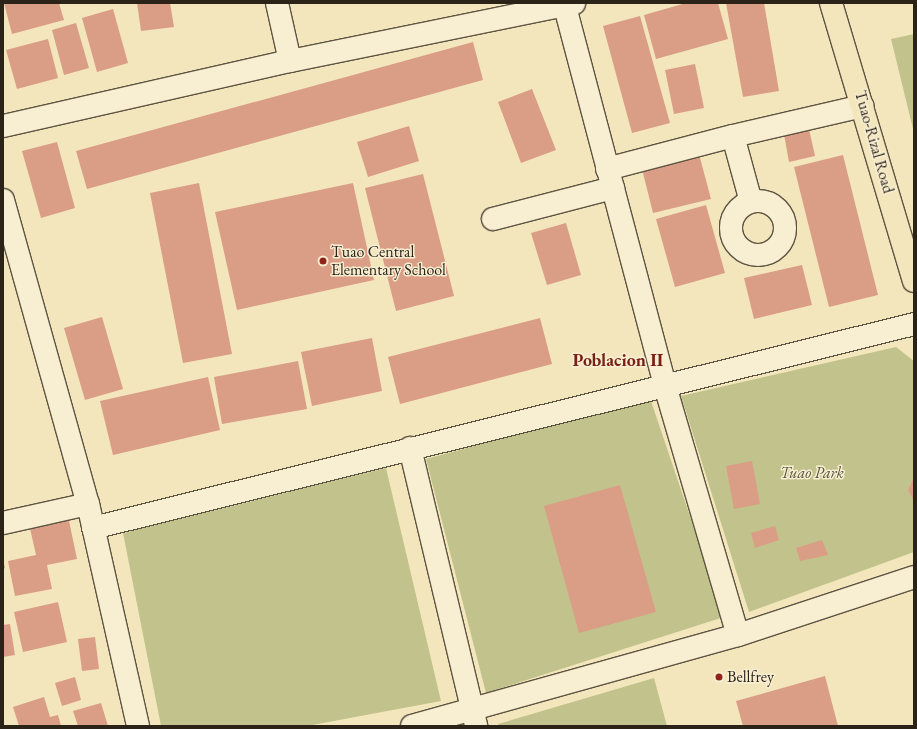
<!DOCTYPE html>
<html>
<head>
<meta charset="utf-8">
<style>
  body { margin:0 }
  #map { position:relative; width:917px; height:729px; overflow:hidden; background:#f4e6bc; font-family:"EB Garamond",serif }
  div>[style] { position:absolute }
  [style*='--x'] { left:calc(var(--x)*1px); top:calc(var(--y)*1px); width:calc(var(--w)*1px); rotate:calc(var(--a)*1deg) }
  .green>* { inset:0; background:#c2c38c }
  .building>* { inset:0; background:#da9d85 }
  .roads { filter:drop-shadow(1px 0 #5d5341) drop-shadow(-1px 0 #5d5341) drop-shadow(0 1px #5d5341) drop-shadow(0 -1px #5d5341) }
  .minor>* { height:22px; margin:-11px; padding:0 11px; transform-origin:11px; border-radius:11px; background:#f8efd3 }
  .minor>.ring { margin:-11px; padding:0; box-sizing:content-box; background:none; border:22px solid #f8efd3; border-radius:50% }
  .major>* { height:22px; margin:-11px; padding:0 11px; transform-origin:11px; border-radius:11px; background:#f4e6bc }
  .dots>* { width:11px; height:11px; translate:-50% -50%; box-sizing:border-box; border:2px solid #f8efd3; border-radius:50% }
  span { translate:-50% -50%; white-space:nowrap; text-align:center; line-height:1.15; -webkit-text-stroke:3px #f8efd3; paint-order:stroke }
  .street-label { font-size:16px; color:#2b2218 }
  .poi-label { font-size:16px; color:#2b2218 }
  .left { translate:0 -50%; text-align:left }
  .park-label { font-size:16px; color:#58523b; font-style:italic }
  .quarter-label { font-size:18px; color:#7a1f14; font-weight:700 }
  .frame { position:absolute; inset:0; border:4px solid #2b2218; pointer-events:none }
</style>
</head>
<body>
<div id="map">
  <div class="green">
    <div style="clip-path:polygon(914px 34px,914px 133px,891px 39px)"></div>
    <div style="clip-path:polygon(896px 347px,914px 361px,914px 552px,749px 612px,681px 396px)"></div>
    <div style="clip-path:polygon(650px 398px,724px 617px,486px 693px,426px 459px)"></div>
    <div style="clip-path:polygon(386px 468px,441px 701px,307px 726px,161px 726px,123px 533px)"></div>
    <div style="clip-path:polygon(654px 678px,667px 726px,499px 726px,498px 724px)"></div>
  </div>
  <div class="building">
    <div style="clip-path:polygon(4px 3px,59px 3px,64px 20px,12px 34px)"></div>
    <div style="clip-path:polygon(137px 3px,170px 3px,174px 27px,141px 31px)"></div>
    <div style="clip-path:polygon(686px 3px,718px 3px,728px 39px,656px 59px,644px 15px)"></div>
    <div style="clip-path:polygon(726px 3px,764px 3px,779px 91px,743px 97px)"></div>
    <div style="clip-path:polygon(113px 9px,128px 63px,97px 72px,82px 18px)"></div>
    <div style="clip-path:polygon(640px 16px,670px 123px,632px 133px,603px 26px)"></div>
    <div style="clip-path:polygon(76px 23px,89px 68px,64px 75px,52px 30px)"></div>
    <div style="clip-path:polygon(48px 39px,58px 78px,17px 89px,6px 50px)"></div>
    <div style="clip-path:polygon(473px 42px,483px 80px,87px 189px,76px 151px)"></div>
    <div style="clip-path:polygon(695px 64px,704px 108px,674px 114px,665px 70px)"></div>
    <div style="clip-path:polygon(532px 89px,556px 150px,521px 163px,498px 102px)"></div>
    <div style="clip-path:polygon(409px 126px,419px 161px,368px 177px,357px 142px)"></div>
    <div style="clip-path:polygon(809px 129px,815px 156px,789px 162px,784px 134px)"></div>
    <div style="clip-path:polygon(57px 142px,75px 208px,41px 218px,22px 151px)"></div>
    <div style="clip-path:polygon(699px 154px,711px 199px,653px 213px,642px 169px)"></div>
    <div style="clip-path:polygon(843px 155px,878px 295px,829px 307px,794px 167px)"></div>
    <div style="clip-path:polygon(423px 174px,454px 296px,396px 311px,365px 188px)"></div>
    <div style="clip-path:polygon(199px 183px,232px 354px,183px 363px,150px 193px)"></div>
    <div style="clip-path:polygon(353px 183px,374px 280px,237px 310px,215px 212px)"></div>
    <div style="clip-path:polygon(706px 205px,725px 273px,675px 287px,656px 219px)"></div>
    <div style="clip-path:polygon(566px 223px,581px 275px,547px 285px,531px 233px)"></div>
    <div style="clip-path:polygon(802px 265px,812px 305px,754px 319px,744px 278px)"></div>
    <div style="clip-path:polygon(102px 317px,123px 389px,85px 400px,64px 328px)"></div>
    <div style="clip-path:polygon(540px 318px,552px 364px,400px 404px,388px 357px)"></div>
    <div style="clip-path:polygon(372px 338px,382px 391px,312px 406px,301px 352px)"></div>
    <div style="clip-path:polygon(298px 361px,307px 409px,222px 424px,214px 377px)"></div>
    <div style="clip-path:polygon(208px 377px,220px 430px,113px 455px,100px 401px)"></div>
    <div style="clip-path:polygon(752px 461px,760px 504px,734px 509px,726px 466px)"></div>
    <div style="clip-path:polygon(914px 478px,914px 501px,908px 490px)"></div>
    <div style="clip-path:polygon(620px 485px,656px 612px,579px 633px,544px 506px)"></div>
    <div style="clip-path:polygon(68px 516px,77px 559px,47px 565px,52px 589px,15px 596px,8px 561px,36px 555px,29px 524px)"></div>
    <div style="clip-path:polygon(775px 526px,779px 540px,755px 548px,751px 533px)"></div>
    <div style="clip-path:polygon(822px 540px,828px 555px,800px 561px,796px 548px)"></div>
    <div style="clip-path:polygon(3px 559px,5px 568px,3px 569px)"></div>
    <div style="clip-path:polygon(58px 602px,67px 642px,23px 652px,14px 612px)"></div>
    <div style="clip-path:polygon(10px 624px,15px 655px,3px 657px,3px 625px)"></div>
    <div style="clip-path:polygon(95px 637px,99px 669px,82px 671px,78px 639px)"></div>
    <div style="clip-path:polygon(825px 676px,838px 726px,743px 726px,736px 701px)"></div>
    <div style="clip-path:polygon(75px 677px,81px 700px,62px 706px,55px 683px)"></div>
    <div style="clip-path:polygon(44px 697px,50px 717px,58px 715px,61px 726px,19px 726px,13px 707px)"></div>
    <div style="clip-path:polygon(101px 703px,108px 726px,78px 726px,73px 711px)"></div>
  </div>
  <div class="roads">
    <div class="minor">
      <div style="--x:277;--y:3;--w:59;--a:77.4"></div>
      <div style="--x:564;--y:3;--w:396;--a:75.2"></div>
      <div style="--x:665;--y:386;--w:259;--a:73.7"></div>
      <div style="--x:3;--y:126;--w:294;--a:-12.8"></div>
      <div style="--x:290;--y:61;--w:290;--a:-11.5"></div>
      <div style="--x:733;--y:136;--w:68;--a:74.7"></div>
      <div style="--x:607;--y:169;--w:130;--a:-14.7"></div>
      <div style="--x:733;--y:136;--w:133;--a:-13"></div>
      <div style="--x:3;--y:200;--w:316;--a:74.4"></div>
      <div style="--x:88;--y:504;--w:228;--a:77.3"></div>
      <div class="ring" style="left:731px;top:201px;width:32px;height:32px"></div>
      <div style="--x:493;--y:219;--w:124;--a:-14.5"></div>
      <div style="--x:410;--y:448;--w:286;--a:76.6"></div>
      <div style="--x:3;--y:523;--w:87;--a:-12.6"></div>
      <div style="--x:93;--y:528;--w:846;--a:-13.95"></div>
      <div style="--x:412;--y:726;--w:338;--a:-15.6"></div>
      <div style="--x:738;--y:635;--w:185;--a:-18.2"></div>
    </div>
    <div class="major">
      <div style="--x:831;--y:3;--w:290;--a:73.4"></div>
    </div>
  </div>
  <div class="dots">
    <div style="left:323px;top:261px;background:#8f2418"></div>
    <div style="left:719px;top:677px;background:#8f2418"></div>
  </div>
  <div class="street-label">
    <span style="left:874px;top:142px;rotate:74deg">Tuao-Rizal Road</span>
  </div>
  <div class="poi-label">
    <span class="left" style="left:331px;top:261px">Tuao Central<br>Elementary School</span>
    <span class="left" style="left:727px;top:677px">Bellfrey</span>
  </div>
  <div class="park-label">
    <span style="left:812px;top:473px">Tuao Park</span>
  </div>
  <div class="quarter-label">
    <span style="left:618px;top:360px">Poblacion II</span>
  </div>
  <div class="frame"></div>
</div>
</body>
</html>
